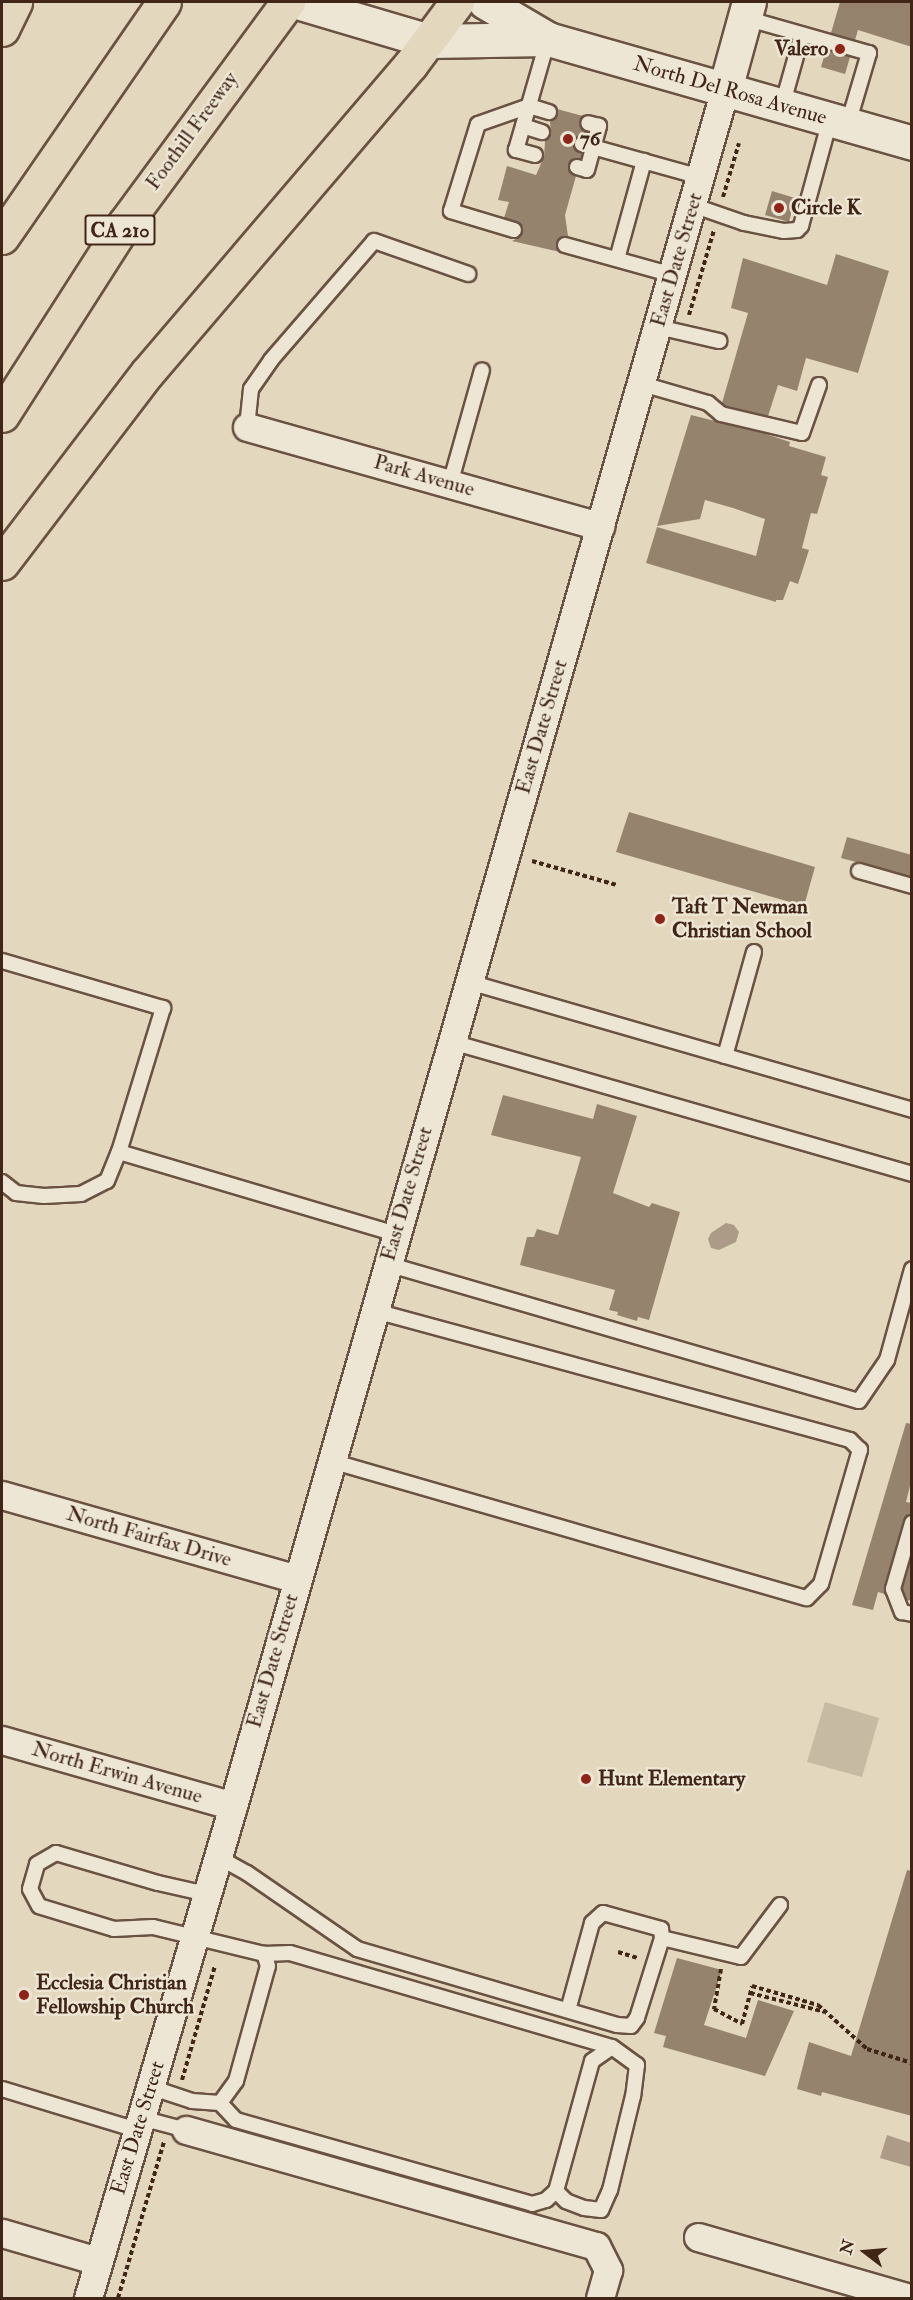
<!DOCTYPE html>
<html>
<head>
<meta charset="utf-8">
<style>
  body { margin:0 }
  #map { position:relative; width:913px; height:2300px; overflow:hidden; background:#e3d8be; font-family:"IM FELL Double Pica",serif }
  div>[style] { position:absolute }
  [style*='--x'] { left:calc(var(--x)*1px); top:calc(var(--y)*1px); width:calc(var(--w)*1px); rotate:calc(var(--a)*1deg) }
  .green>* { inset:0; background:#c7baa2 }
  .water>* { inset:0; background:#ac9b86 }
  .building>* { inset:0; background:#95836e }
  .path>* { height:4px; margin-top:-2px; transform-origin:0; background:repeating-linear-gradient(90deg,#412618 0 4.5px,transparent 0 7.5px) }
  .roads { filter:drop-shadow(2px 0 #6a5242) drop-shadow(-2px 0 #6a5242) drop-shadow(0 2px #6a5242) drop-shadow(0 -2px #6a5242) }
  .lane>* { height:14px; margin:-7px; padding:0 7px; transform-origin:7px; border-radius:7px; background:#ede6d5 }
  .street>* { height:27px; margin:-13.5px; padding:0 13.5px; transform-origin:13.5px; border-radius:13.5px; background:#ede6d5 }
  .secondary>* { height:33px; margin:-16.5px; padding:0 16.5px; transform-origin:16.5px; border-radius:16.5px; background:#ede6d5 }
  .highway>* { height:33px; margin:-16.5px; padding:0 16.5px; transform-origin:16.5px; border-radius:16.5px; background:#e3d8be }
  .dots>* { width:16px; height:16px; translate:-50% -50%; box-sizing:border-box; border:3px solid #ede6d5; border-radius:50% }
  span { translate:-50% -50%; white-space:nowrap; text-align:center; line-height:1.15; -webkit-text-stroke:5px #ede6d5; paint-order:stroke }
  .shield-label span { padding:2px 4px; background:#ede6d5; border:2px solid; border-radius:4px; -webkit-text-stroke-width:0 }
  .shield-label { font-size:20px; color:#412618; font-weight:700 }
  .poi-label { font-size:21px; color:#412618; font-weight:700 }
  .right { translate:-100% -50%; text-align:right }
  .left { translate:0 -50%; text-align:left }
  .street-label { font-size:21px; color:#412618 }
  .frame { position:absolute; inset:0; border:3px solid #412618; pointer-events:none }
  .north { position:absolute; left:835px; top:2222px; width:60px; height:60px; -webkit-text-stroke:4px #ede6d5; paint-order:stroke; rotate:286deg; font-size:16px; font-weight:700; line-height:24px; text-align:center; color:#412618 }
  .north::after { content:''; display:block; margin:auto; width:21px; height:27px; background:#412618; clip-path:polygon(50% 0,100% 100%,50% 72%,0 100%) }
</style>
</head>
<body>
<div id="map">
  <div class="green">
    <div style="clip-path:polygon(825px 1702px,879px 1718px,862px 1777px,807px 1762px)"></div>
  </div>
  <div class="water">
    <div style="clip-path:polygon(726px 1223px,734px 1225px,739px 1232px,736px 1242px,719px 1250px,711px 1248px,708px 1239px,711px 1233px)"></div>
    <div style="clip-path:polygon(887px 2135px,911px 2143px,911px 2167px,880px 2158px)"></div>
  </div>
  <div class="building">
    <div style="clip-path:polygon(840px 2px,912px 2px,912px 47px,858px 30px,855px 40px,831px 33px)"></div>
    <div style="clip-path:polygon(826px 50px,850px 57px,845px 74px,821px 67px)"></div>
    <div style="clip-path:polygon(557px 109px,583px 116px,580px 126px,588px 132px,587px 136px,579px 135px,573px 142px,575px 150px,582px 153px,581px 159px,574px 158px,568px 165px,570px 173px,576px 176px,565px 215px,568px 236px,559px 238px,556px 243px,560px 252px,512px 241px,521px 236px,523px 227px,517px 222px,504px 218px,509px 202px,498px 200px,507px 166px,536px 175px,544px 157px,545px 141px,551px 134px,550px 121px,557px 115px)"></div>
    <div style="clip-path:polygon(772px 191px,795px 198px,789px 222px,765px 215px)"></div>
    <div style="clip-path:polygon(836px 254px,889px 271px,858px 373px,806px 358px,797px 391px,778px 385px,768px 416px,725px 406px,722px 403px,748px 313px,731px 308px,743px 258px,827px 285px)"></div>
    <div style="clip-path:polygon(691px 415px,763px 433px,790px 442px,789px 446px,826px 457px,821px 475px,828px 477px,817px 514px,811px 513px,802px 548px,809px 550px,798px 584px,790px 581px,783px 600px,776px 600px,776px 602px,646px 563px,657px 527px,756px 556px,765px 519px,733px 508px,705px 500px,700px 519px,657px 526px)"></div>
    <div style="clip-path:polygon(629px 812px,815px 867px,804px 906px,616px 852px)"></div>
    <div style="clip-path:polygon(847px 837px,912px 855px,912px 877px,841px 858px)"></div>
    <div style="clip-path:polygon(503px 1095px,593px 1119px,597px 1104px,637px 1116px,613px 1193px,649px 1207px,652px 1203px,680px 1212px,649px 1320px,638px 1317px,637px 1321px,617px 1315px,618px 1312px,609px 1310px,615px 1290px,520px 1265px,527px 1237px,534px 1237px,537px 1229px,558px 1235px,581px 1157px,491px 1135px)"></div>
    <div style="clip-path:polygon(906px 1423px,912px 1424px,912px 1478px,906px 1502px,912px 1503px,912px 1514px,903px 1521px,884px 1587px,885px 1594px,878px 1592px,873px 1610px,852px 1605px)"></div>
    <div style="clip-path:polygon(912px 1557px,912px 1601px,907px 1600px,902px 1589px)"></div>
    <div style="clip-path:polygon(907px 1870px,912px 1871px,912px 2116px,822px 2092px,821px 2096px,797px 2089px,809px 2042px,851px 2056px)"></div>
    <div style="clip-path:polygon(677px 1958px,722px 1970px,704px 2025px,746px 2038px,758px 2000px,794px 2011px,765px 2076px,663px 2047px,666px 2036px,654px 2033px)"></div>
  </div>
  <div class="path">
    <div style="--x:723;--y:197;--w:56;--a:-73.5"></div>
    <div style="--x:689;--y:315;--w:89;--a:-73.6"></div>
    <div style="--x:532;--y:861;--w:88;--a:15.8"></div>
    <div style="--x:618;--y:1952;--w:21;--a:17"></div>
    <div style="--x:721;--y:1969;--w:41;--a:99.9"></div>
    <div style="--x:714;--y:2009;--w:32;--a:28"></div>
    <div style="--x:742;--y:2024;--w:39;--a:-75"></div>
    <div style="--x:752;--y:1986;--w:69;--a:16.1"></div>
    <div style="--x:818;--y:2005;--w:66;--a:41.9"></div>
    <div style="--x:867;--y:2049;--w:47;--a:17.3"></div>
    <div style="--x:750;--y:1993;--w:77;--a:14.2"></div>
    <div style="--x:182;--y:2080;--w:119;--a:-73.9"></div>
    <div style="--x:118;--y:2298;--w:163;--a:-73.6"></div>
  </div>
  <div class="roads">
    <div class="lane">
      <div style="--x:745;--y:18;--w:129;--a:15.8"></div>
      <div style="--x:869;--y:53;--w:74;--a:106.5"></div>
      <div style="--x:782;--y:106;--w:74;--a:-74.3"></div>
      <div style="--x:523;--y:126;--w:20;--a:18"></div>
      <div style="--x:582;--y:144;--w:123;--a:15.6"></div>
      <div style="--x:535;--y:155;--w:20;--a:-165"></div>
      <div style="--x:516;--y:150;--w:116;--a:-73.9"></div>
      <div style="--x:577;--y:167;--w:10;--a:17"></div>
      <div style="--x:587;--y:170;--w:46;--a:-74.7"></div>
      <div style="--x:599;--y:126;--w:11;--a:-165"></div>
      <div style="--x:692;--y:205;--w:55;--a:19.1"></div>
      <div style="--x:744;--y:223;--w:41;--a:11.3"></div>
      <div style="--x:784;--y:231;--w:13;--a:-4"></div>
      <div style="--x:797;--y:230;--w:6;--a:-45"></div>
      <div style="--x:801;--y:226;--w:110;--a:-74.7"></div>
      <div style="--x:514;--y:230;--w:66;--a:-163.2"></div>
      <div style="--x:451;--y:211;--w:91;--a:-72.8"></div>
      <div style="--x:478;--y:124;--w:54;--a:-19.4"></div>
      <div style="--x:529;--y:106;--w:21;--a:17"></div>
      <div style="--x:565;--y:245;--w:112;--a:15.5"></div>
      <div style="--x:617;--y:259;--w:102;--a:-74.6"></div>
      <div style="--x:658;--y:327;--w:63;--a:12.9"></div>
      <div style="--x:642;--y:384;--w:69;--a:16.1"></div>
      <div style="--x:708;--y:403;--w:17;--a:40"></div>
      <div style="--x:721;--y:414;--w:83;--a:13.2"></div>
      <div style="--x:802;--y:433;--w:51;--a:-70.5"></div>
      <div style="--x:247;--y:427;--w:38;--a:-84"></div>
      <div style="--x:251;--y:389;--w:35;--a:-55"></div>
      <div style="--x:271;--y:360;--w:157;--a:-49.1"></div>
      <div style="--x:374;--y:241;--w:100;--a:19.3"></div>
      <div style="--x:450;--y:484;--w:118;--a:-74.3"></div>
      <div style="--x:859;--y:871;--w:55;--a:15.8"></div>
      <div style="--x:2;--y:961;--w:168;--a:16.3"></div>
      <div style="--x:163;--y:1008;--w:151;--a:107"></div>
      <div style="--x:119;--y:1152;--w:289;--a:16.5"></div>
      <div style="--x:469;--y:982;--w:461;--a:16.1"></div>
      <div style="--x:452;--y:1042;--w:479;--a:16"></div>
      <div style="--x:725;--y:1056;--w:108;--a:-74.4"></div>
      <div style="--x:2;--y:1182;--w:18;--a:38"></div>
      <div style="--x:16;--y:1193;--w:28;--a:6"></div>
      <div style="--x:44;--y:1196;--w:37;--a:-3"></div>
      <div style="--x:81;--y:1194;--w:29;--a:-27"></div>
      <div style="--x:107;--y:1181;--w:31;--a:-68"></div>
      <div style="--x:387;--y:1264;--w:491;--a:16.2"></div>
      <div style="--x:859;--y:1401;--w:50;--a:-55.7"></div>
      <div style="--x:887;--y:1360;--w:94;--a:-74.6"></div>
      <div style="--x:331;--y:1461;--w:495;--a:16.1"></div>
      <div style="--x:807;--y:1598;--w:20;--a:-45"></div>
      <div style="--x:821;--y:1584;--w:140;--a:-73.8"></div>
      <div style="--x:860;--y:1450;--w:14;--a:-135"></div>
      <div style="--x:850;--y:1440;--w:493;--a:-164.8"></div>
      <div style="--x:912;--y:1523;--w:69;--a:106.1"></div>
      <div style="--x:893;--y:1589;--w:25;--a:69"></div>
      <div style="--x:902;--y:1612;--w:10;--a:11"></div>
      <div style="--x:218;--y:1857;--w:33;--a:29"></div>
      <div style="--x:247;--y:1873;--w:134;--a:34.6"></div>
      <div style="--x:357;--y:1949;--w:271;--a:16.3"></div>
      <div style="--x:617;--y:2025;--w:14;--a:4"></div>
      <div style="--x:631;--y:2026;--w:10;--a:-53"></div>
      <div style="--x:637;--y:2018;--w:84;--a:-72.6"></div>
      <div style="--x:662;--y:1938;--w:9;--a:-96"></div>
      <div style="--x:661;--y:1929;--w:60;--a:-164.6"></div>
      <div style="--x:603;--y:1913;--w:15;--a:138"></div>
      <div style="--x:592;--y:1923;--w:90;--a:105.4"></div>
      <div style="--x:662;--y:1938;--w:81;--a:13.5"></div>
      <div style="--x:741;--y:1957;--w:65;--a:-53.1"></div>
      <div style="--x:264;--y:1954;--w:26;--a:-2"></div>
      <div style="--x:290;--y:1953;--w:335;--a:16.3"></div>
      <div style="--x:150;--y:2087;--w:44;--a:18.4"></div>
      <div style="--x:192;--y:2101;--w:28;--a:4"></div>
      <div style="--x:220;--y:2103;--w:27;--a:-54"></div>
      <div style="--x:236;--y:2081;--w:119;--a:-74.5"></div>
      <div style="--x:268;--y:1966;--w:13;--a:-108"></div>
      <div style="--x:264;--y:1954;--w:114;--a:-166.3"></div>
      <div style="--x:153;--y:1927;--w:39;--a:177"></div>
      <div style="--x:114;--y:1929;--w:78;--a:-163"></div>
      <div style="--x:39;--y:1906;--w:19;--a:-118"></div>
      <div style="--x:30;--y:1889;--w:26;--a:-74"></div>
      <div style="--x:37;--y:1864;--w:22;--a:-30"></div>
      <div style="--x:56;--y:1853;--w:106;--a:16.4"></div>
      <div style="--x:158;--y:1883;--w:50;--a:12.7"></div>
      <div style="--x:2;--y:2089;--w:141;--a:16.9"></div>
      <div style="--x:220;--y:2103;--w:23;--a:47"></div>
      <div style="--x:236;--y:2120;--w:308;--a:15.8"></div>
      <div style="--x:532;--y:2204;--w:15;--a:-16"></div>
      <div style="--x:546;--y:2200;--w:13;--a:-42"></div>
      <div style="--x:556;--y:2191;--w:135;--a:-74.5"></div>
      <div style="--x:592;--y:2061;--w:24;--a:-35"></div>
      <div style="--x:612;--y:2047;--w:31;--a:36"></div>
      <div style="--x:637;--y:2065;--w:31;--a:97"></div>
      <div style="--x:633;--y:2096;--w:97;--a:103.7"></div>
      <div style="--x:610;--y:2190;--w:22;--a:114"></div>
      <div style="--x:601;--y:2210;--w:17;--a:-173"></div>
      <div style="--x:584;--y:2208;--w:19;--a:-159"></div>
      <div style="--x:566;--y:2201;--w:14;--a:-135"></div>
      <div style="--x:141;--y:2118;--w:47;--a:14.9"></div>
    </div>
    <div class="street">
      <div style="--x:247;--y:427;--w:367;--a:15.7"></div>
      <div style="--x:2;--y:1495;--w:306;--a:15.9"></div>
      <div style="--x:2;--y:1740;--w:240;--a:15.9"></div>
      <div style="--x:186;--y:2130;--w:426;--a:15.8"></div>
      <div style="--x:596;--y:2246;--w:27;--a:63"></div>
      <div style="--x:608;--y:2270;--w:29;--a:106"></div>
      <div style="--x:2;--y:2233;--w:100;--a:16.3"></div>
      <div style="--x:698;--y:2237;--w:221;--a:16.1"></div>
      <div style="--x:88;--y:2298;--w:513;--a:-73.58"></div>
      <div style="--x:233;--y:1806;--w:1786;--a:-74.01"></div>
    </div>
    <div class="secondary">
      <div style="--x:297;--y:2;--w:138;--a:16.5"></div>
      <div style="--x:429;--y:41;--w:119;--a:-1"></div>
      <div style="--x:485;--y:2;--w:73;--a:30.4"></div>
      <div style="--x:548;--y:39;--w:379;--a:15.9"></div>
      <div style="--x:725;--y:89;--w:90;--a:-74.6"></div>
    </div>
    <div class="highway">
      <div style="--x:2;--y:29;--w:30;--a:-64"></div>
      <div style="--x:2;--y:237;--w:285;--a:-55.4"></div>
      <div style="--x:2;--y:415;--w:228;--a:-57.4"></div>
      <div style="--x:125;--y:223;--w:275;--a:-53.6"></div>
      <div style="--x:2;--y:563;--w:239;--a:-52.7"></div>
      <div style="--x:147;--y:373;--w:406;--a:-49.5"></div>
      <div style="--x:411;--y:64;--w:77;--a:-53.4"></div>
    </div>
  </div>
  <div class="dots">
    <div style="left:840px;top:49px;background:#8f2418"></div>
    <div style="left:568px;top:139px;background:#8f2418"></div>
    <div style="left:779px;top:208px;background:#8f2418"></div>
    <div style="left:660px;top:919px;background:#8f2418"></div>
    <div style="left:586px;top:1779px;background:#8f2418"></div>
    <div style="left:24px;top:1995px;background:#8f2418"></div>
  </div>
  <div class="shield-label">
    <span style="left:120px;top:230px">CA 210</span>
  </div>
  <div class="poi-label">
    <span class="right" style="left:828px;top:49px">Valero</span>
    <span class="left" style="left:580px;top:139px">76</span>
    <span class="left" style="left:791px;top:208px">Circle K</span>
    <span class="left" style="left:672px;top:919px">Taft T Newman<br>Christian School</span>
    <span class="left" style="left:598px;top:1779px">Hunt Elementary</span>
    <span class="left" style="left:36px;top:1995px">Ecclesia Christian<br>Fellowship Church</span>
  </div>
  <div class="street-label">
    <span style="left:730px;top:91px;rotate:16deg">North Del Rosa Avenue</span>
    <span style="left:192px;top:131px;rotate:-54deg">Foothill Freeway</span>
    <span style="left:677px;top:260px;rotate:-74deg">East Date Street</span>
    <span style="left:424px;top:476px;rotate:16deg">Park Avenue</span>
    <span style="left:542px;top:727px;rotate:-74deg">East Date Street</span>
    <span style="left:407px;top:1194px;rotate:-74deg">East Date Street</span>
    <span style="left:149px;top:1537px;rotate:16deg">North Fairfax Drive</span>
    <span style="left:273px;top:1661px;rotate:-74deg">East Date Street</span>
    <span style="left:117px;top:1773px;rotate:16deg">North Erwin Avenue</span>
    <span style="left:138px;top:2128px;rotate:-73deg">East Date Street</span>
  </div>
  <div class="frame"></div>
  <div class="north">N</div>
</div>
</body>
</html>
